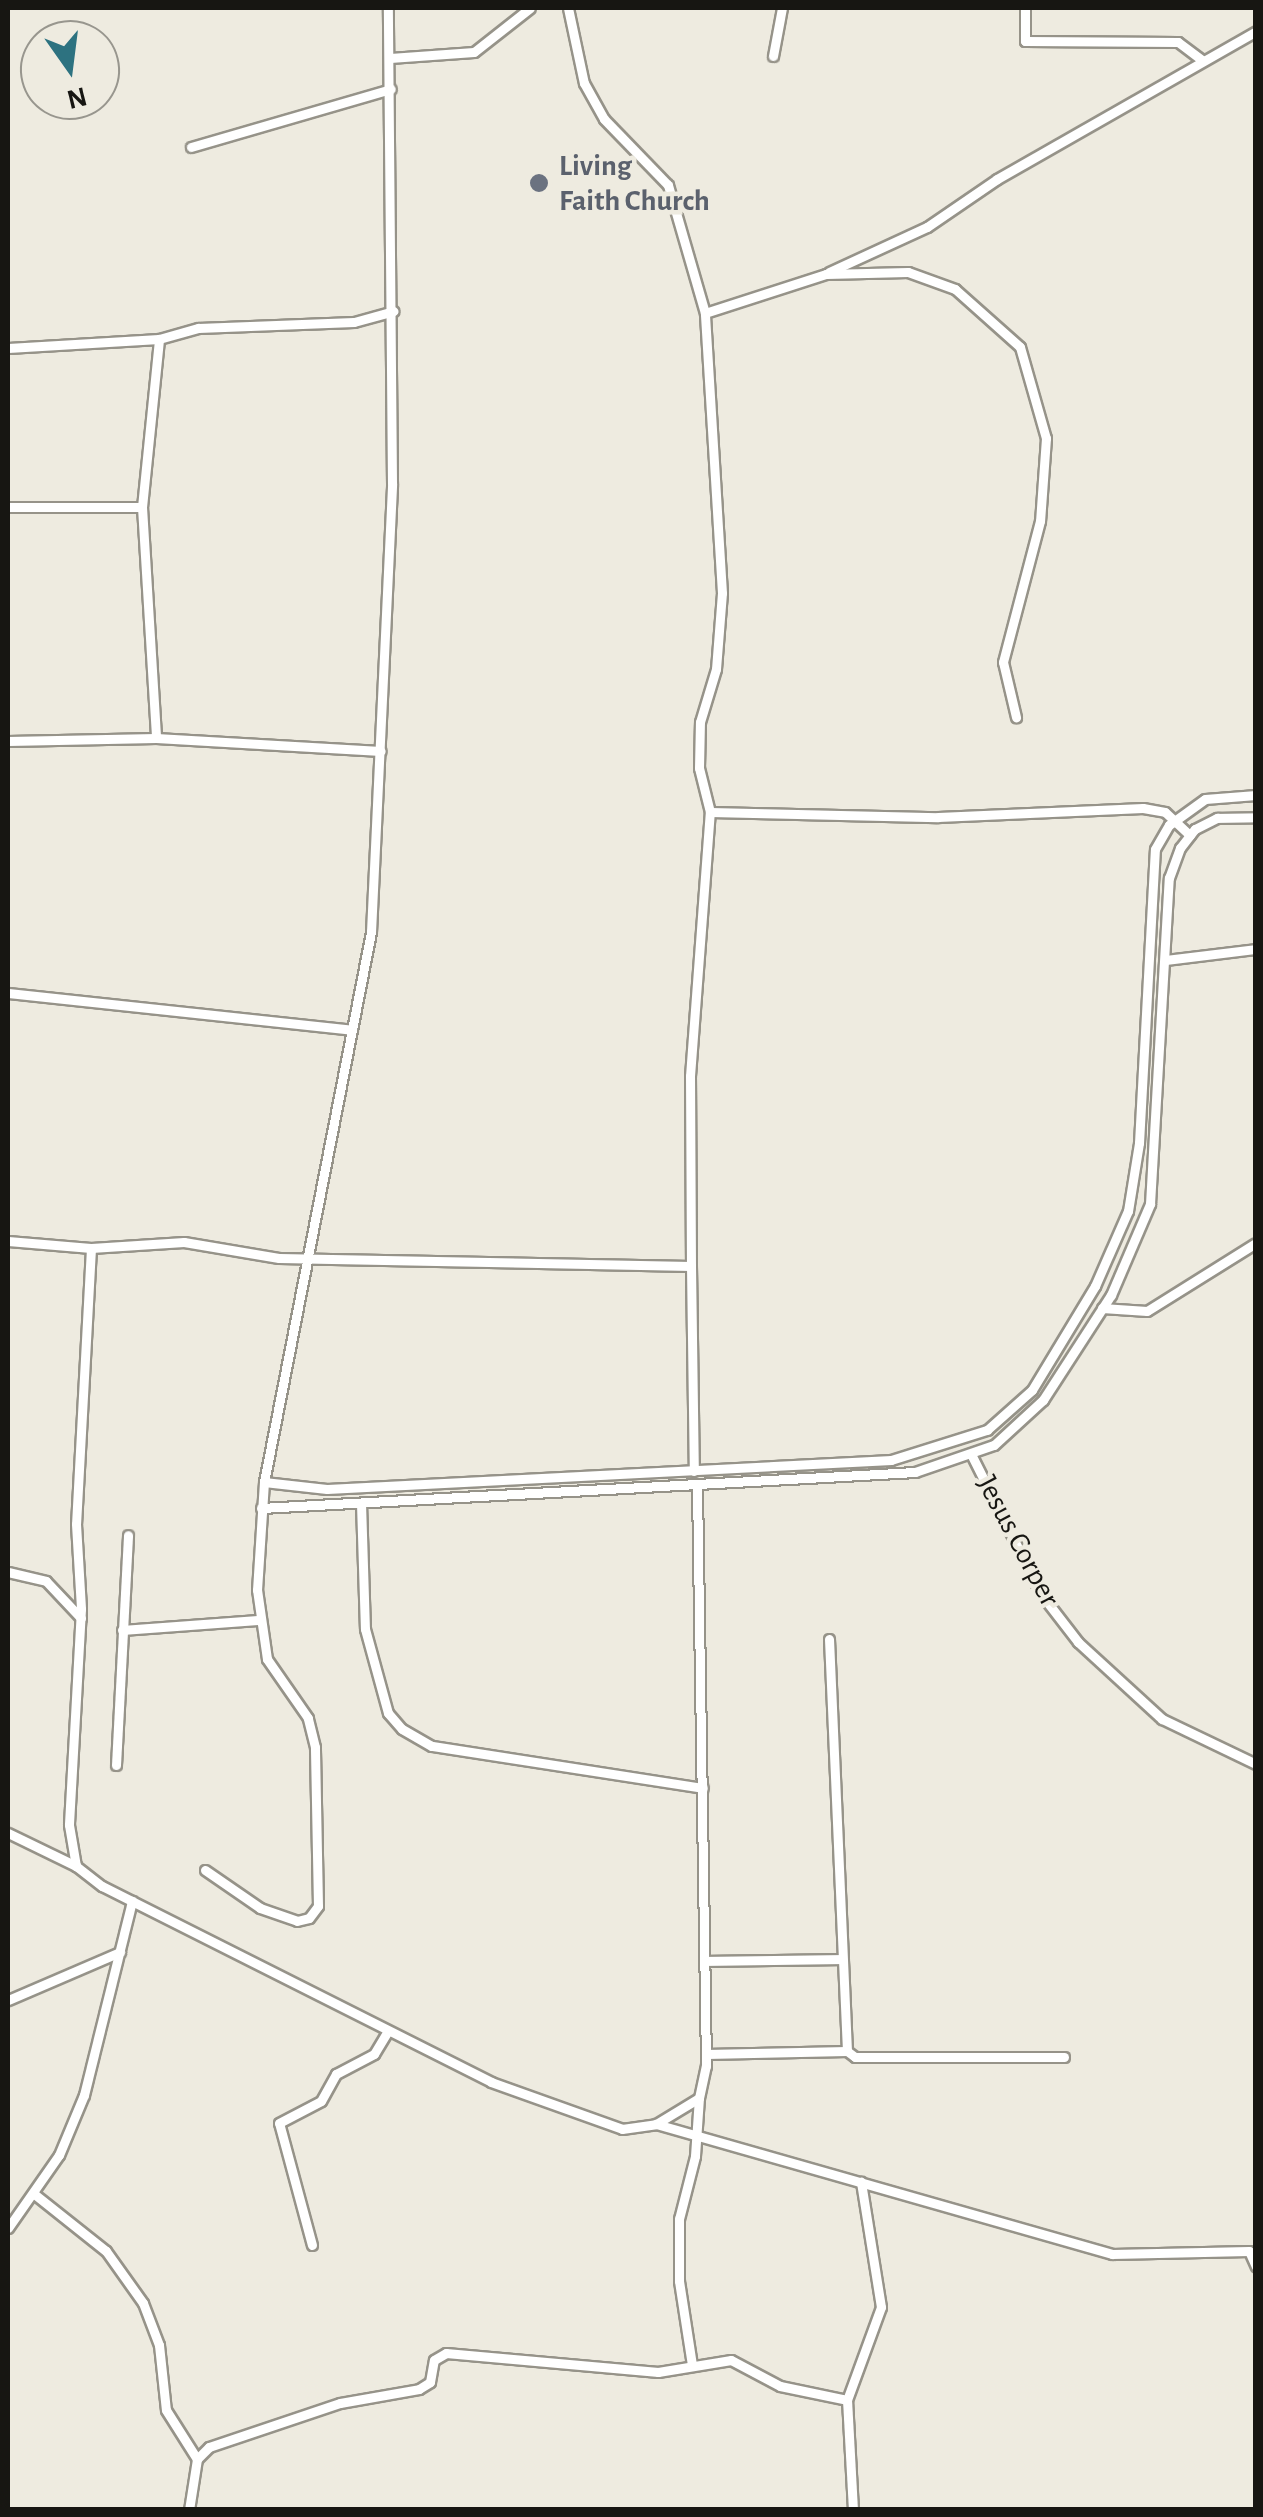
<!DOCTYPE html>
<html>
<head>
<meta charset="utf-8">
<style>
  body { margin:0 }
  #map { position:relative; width:1263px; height:2517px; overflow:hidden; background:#eeebe0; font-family:"Alegreya Sans",sans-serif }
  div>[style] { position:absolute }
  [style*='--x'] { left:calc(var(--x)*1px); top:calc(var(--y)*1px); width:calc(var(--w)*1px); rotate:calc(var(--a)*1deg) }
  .roads { filter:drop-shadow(2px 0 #969389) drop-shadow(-2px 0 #969389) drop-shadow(0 2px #969389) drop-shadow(0 -2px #969389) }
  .minor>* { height:9px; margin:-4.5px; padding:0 4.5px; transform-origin:4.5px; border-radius:4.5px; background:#fff }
  .dots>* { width:28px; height:28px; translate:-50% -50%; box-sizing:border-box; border:5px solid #eeebe0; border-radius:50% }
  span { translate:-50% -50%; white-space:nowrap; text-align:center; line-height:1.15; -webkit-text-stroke:9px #eeebe0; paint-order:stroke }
  .worship-label { font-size:30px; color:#5b616d; font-weight:700 }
  .left { translate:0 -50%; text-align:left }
  .street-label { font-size:30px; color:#171612 }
  .frame { position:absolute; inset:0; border:10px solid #171612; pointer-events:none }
  .north { position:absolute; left:20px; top:20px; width:100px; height:100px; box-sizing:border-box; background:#eeebe0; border:2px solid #98968e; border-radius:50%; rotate:166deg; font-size:28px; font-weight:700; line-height:40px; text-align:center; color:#171612 }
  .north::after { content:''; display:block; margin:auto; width:35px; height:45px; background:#2d7280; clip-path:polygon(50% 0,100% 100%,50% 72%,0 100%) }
</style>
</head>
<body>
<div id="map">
  <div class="roads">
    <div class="minor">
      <div style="--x:568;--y:8;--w:77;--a:78"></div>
      <div style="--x:584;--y:83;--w:41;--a:60.9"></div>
      <div style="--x:604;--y:119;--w:92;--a:45.9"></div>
      <div style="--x:668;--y:185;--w:133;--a:73.9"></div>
      <div style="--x:1025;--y:8;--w:33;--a:90"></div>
      <div style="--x:1025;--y:41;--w:153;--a:0.4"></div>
      <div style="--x:1178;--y:42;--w:31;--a:37"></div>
      <div style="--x:773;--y:56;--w:49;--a:-79.4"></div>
      <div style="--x:390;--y:58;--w:84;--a:-4.1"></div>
      <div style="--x:474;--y:52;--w:71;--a:-38.2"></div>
      <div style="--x:191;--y:147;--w:208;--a:-16.2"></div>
      <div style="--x:829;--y:272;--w:108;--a:-24.7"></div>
      <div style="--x:927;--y:227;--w:85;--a:-34.4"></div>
      <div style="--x:997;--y:179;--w:298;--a:-29.7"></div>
      <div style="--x:8;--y:348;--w:151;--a:-3.4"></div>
      <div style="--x:159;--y:339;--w:41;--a:-15.8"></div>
      <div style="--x:198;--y:328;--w:156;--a:-2.2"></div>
      <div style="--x:354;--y:322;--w:41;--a:-15.4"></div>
      <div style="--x:8;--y:507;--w:134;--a:0"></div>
      <div style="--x:142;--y:507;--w:231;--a:86.5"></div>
      <div style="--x:142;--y:507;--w:169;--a:-84.2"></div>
      <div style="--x:8;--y:741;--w:148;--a:-1.2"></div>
      <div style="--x:156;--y:738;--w:225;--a:3.3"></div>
      <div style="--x:710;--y:812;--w:228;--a:1.3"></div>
      <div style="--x:938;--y:817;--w:205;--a:-2.5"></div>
      <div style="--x:1143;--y:808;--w:22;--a:10"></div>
      <div style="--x:1165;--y:812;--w:34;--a:43"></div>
      <div style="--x:1166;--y:960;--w:91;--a:-7"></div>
      <div style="--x:8;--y:993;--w:346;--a:6.1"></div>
      <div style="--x:8;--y:1241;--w:83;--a:4.8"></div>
      <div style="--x:91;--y:1248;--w:93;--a:-3.7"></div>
      <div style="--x:184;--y:1242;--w:96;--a:9.6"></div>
      <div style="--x:279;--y:1258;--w:412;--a:1.1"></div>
      <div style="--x:691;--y:1266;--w:205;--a:89.2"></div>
      <div style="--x:91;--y:1248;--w:276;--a:93.1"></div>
      <div style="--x:76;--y:1524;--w:85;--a:86.6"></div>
      <div style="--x:81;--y:1609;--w:216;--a:93.2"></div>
      <div style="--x:69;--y:1825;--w:42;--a:80.3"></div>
      <div style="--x:76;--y:1866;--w:33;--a:38"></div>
      <div style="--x:102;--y:1886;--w:436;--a:26.7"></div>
      <div style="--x:491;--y:2082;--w:139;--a:19.7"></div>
      <div style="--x:622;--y:2129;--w:34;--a:-8"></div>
      <div style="--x:656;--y:2124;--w:50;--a:-31.2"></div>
      <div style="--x:699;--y:2098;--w:33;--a:-78"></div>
      <div style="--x:706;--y:2066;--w:580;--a:-90.89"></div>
      <div style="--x:691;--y:1266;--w:190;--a:-90.3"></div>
      <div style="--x:690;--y:1076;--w:265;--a:-85.7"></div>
      <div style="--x:710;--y:812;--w:45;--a:-104"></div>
      <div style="--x:699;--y:768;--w:46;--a:-88.8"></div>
      <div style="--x:700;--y:722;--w:55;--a:-73.2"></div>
      <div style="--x:716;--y:669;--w:76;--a:-85.5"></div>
      <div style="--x:722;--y:593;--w:281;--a:-93.5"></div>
      <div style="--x:705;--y:313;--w:127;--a:-17.9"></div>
      <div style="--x:826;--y:274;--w:82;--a:-1.4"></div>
      <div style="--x:908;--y:272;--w:50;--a:19.9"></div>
      <div style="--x:955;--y:289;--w:87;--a:41.7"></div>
      <div style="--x:1020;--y:347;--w:95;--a:74.1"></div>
      <div style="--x:1046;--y:438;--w:83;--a:94.1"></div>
      <div style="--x:1040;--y:521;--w:146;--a:104.7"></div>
      <div style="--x:1003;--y:662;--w:57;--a:76.7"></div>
      <div style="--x:1102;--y:1308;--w:45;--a:3.8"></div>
      <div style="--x:1147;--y:1311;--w:128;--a:-32"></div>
      <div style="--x:972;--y:1456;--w:154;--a:63.4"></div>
      <div style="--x:1041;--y:1594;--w:61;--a:52.4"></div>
      <div style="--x:1078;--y:1642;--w:114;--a:42.5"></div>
      <div style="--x:1162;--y:1719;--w:104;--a:25.6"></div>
      <div style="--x:264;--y:1482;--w:63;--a:6.3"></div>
      <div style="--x:327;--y:1489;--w:565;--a:-2.94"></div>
      <div style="--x:891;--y:1460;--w:101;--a:-17.4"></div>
      <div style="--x:987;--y:1430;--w:60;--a:-41.6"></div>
      <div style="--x:1032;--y:1390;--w:122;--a:-58.8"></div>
      <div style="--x:1095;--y:1286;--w:82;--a:-66.3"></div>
      <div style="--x:1128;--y:1211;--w:69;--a:-80.8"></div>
      <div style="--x:1139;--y:1143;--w:294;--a:-86.9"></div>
      <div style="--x:1155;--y:849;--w:28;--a:-60"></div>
      <div style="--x:1169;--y:825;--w:44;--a:-35.8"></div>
      <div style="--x:1205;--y:799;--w:51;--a:-4.5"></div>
      <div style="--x:361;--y:1503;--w:126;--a:88.2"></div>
      <div style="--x:365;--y:1629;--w:87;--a:74.7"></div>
      <div style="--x:388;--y:1713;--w:21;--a:49"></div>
      <div style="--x:402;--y:1729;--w:34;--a:30"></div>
      <div style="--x:432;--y:1746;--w:274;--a:8.8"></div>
      <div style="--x:261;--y:1508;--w:655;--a:-3.15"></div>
      <div style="--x:915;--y:1472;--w:83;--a:-18.9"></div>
      <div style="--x:994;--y:1445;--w:67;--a:-42.6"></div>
      <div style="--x:1043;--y:1400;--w:125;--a:-57.1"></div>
      <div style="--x:1111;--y:1295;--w:99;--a:-66.8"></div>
      <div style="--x:1150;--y:1204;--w:327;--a:-86.7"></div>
      <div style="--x:1169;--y:878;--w:32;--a:-70"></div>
      <div style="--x:1180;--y:848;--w:24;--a:-52"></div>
      <div style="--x:1195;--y:829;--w:25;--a:-27"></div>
      <div style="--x:1217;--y:818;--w:39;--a:-1"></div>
      <div style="--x:8;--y:1572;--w:39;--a:13"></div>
      <div style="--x:46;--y:1581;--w:51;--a:46.6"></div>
      <div style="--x:122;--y:1630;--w:136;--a:-4.2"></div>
      <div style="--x:829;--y:1639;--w:412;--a:87.5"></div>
      <div style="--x:847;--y:2051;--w:10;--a:37"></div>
      <div style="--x:855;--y:2057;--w:209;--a:0"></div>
      <div style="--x:116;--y:1765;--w:230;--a:-87"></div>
      <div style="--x:8;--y:1833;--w:76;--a:25.9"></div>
      <div style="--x:205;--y:1870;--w:67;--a:34.6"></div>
      <div style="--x:260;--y:1908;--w:39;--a:19"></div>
      <div style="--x:297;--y:1921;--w:12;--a:-14"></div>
      <div style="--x:309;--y:1918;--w:15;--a:-53"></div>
      <div style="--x:318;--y:1906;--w:159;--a:-91.1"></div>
      <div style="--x:315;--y:1747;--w:30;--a:-104"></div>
      <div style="--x:308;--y:1718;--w:72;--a:-124.8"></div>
      <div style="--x:267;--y:1659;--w:70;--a:-98.2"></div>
      <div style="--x:257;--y:1590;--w:108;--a:-86.3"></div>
      <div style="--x:264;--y:1482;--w:560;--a:-78.99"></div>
      <div style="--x:371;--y:932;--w:449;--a:-87.3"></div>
      <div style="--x:392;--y:483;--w:475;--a:-90.5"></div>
      <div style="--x:706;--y:1961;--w:135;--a:-0.8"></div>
      <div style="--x:8;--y:2000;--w:122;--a:-23.2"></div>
      <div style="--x:706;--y:2054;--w:141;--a:-1.2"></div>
      <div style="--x:656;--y:2124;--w:474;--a:15.9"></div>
      <div style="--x:1112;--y:2254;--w:137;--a:-1.3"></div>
      <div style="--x:1249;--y:2251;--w:17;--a:66"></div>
      <div style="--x:33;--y:2193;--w:93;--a:38.5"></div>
      <div style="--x:106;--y:2251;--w:64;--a:54.6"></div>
      <div style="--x:143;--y:2303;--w:45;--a:69.1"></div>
      <div style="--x:159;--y:2345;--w:65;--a:83.9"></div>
      <div style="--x:166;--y:2410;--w:58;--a:57.7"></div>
      <div style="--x:8;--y:2228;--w:89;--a:-55.1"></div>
      <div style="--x:59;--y:2155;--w:65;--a:-67.4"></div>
      <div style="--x:84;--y:2095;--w:200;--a:-76.1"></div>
      <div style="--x:312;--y:2245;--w:126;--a:-105.1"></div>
      <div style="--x:279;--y:2123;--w:47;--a:-27.6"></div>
      <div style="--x:321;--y:2101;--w:31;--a:-61"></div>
      <div style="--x:336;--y:2074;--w:43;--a:-27.8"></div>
      <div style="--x:374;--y:2054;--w:27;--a:-59"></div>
      <div style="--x:692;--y:2365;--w:85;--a:-98.8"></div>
      <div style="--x:679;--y:2281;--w:62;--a:-90"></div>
      <div style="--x:679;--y:2219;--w:65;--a:-75.7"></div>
      <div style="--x:695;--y:2156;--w:58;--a:-86.1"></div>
      <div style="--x:189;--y:2510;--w:52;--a:-81.1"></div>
      <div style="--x:197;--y:2459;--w:17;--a:-45"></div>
      <div style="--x:209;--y:2447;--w:138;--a:-18.6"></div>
      <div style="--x:340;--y:2403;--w:80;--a:-10"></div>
      <div style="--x:419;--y:2389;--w:13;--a:-32"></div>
      <div style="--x:430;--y:2382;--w:22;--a:-80"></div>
      <div style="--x:434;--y:2360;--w:14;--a:-30"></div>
      <div style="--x:446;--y:2353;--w:213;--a:5.1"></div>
      <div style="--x:658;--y:2372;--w:74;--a:-9.3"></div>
      <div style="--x:731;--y:2360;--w:55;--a:28"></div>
      <div style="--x:780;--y:2386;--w:68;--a:11.8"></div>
      <div style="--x:853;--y:2510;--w:110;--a:-93.1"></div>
      <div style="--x:847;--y:2400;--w:99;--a:-69.9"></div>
      <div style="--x:881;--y:2307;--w:127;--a:-99.1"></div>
    </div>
  </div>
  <div class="dots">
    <div style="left:539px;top:183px;background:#6b7280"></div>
  </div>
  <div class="worship-label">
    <span class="left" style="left:559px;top:183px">Living<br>Faith Church</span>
  </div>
  <div class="street-label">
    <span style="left:1018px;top:1541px;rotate:62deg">Jesus Corper</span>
  </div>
  <div class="frame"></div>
  <div class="north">N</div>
</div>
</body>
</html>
